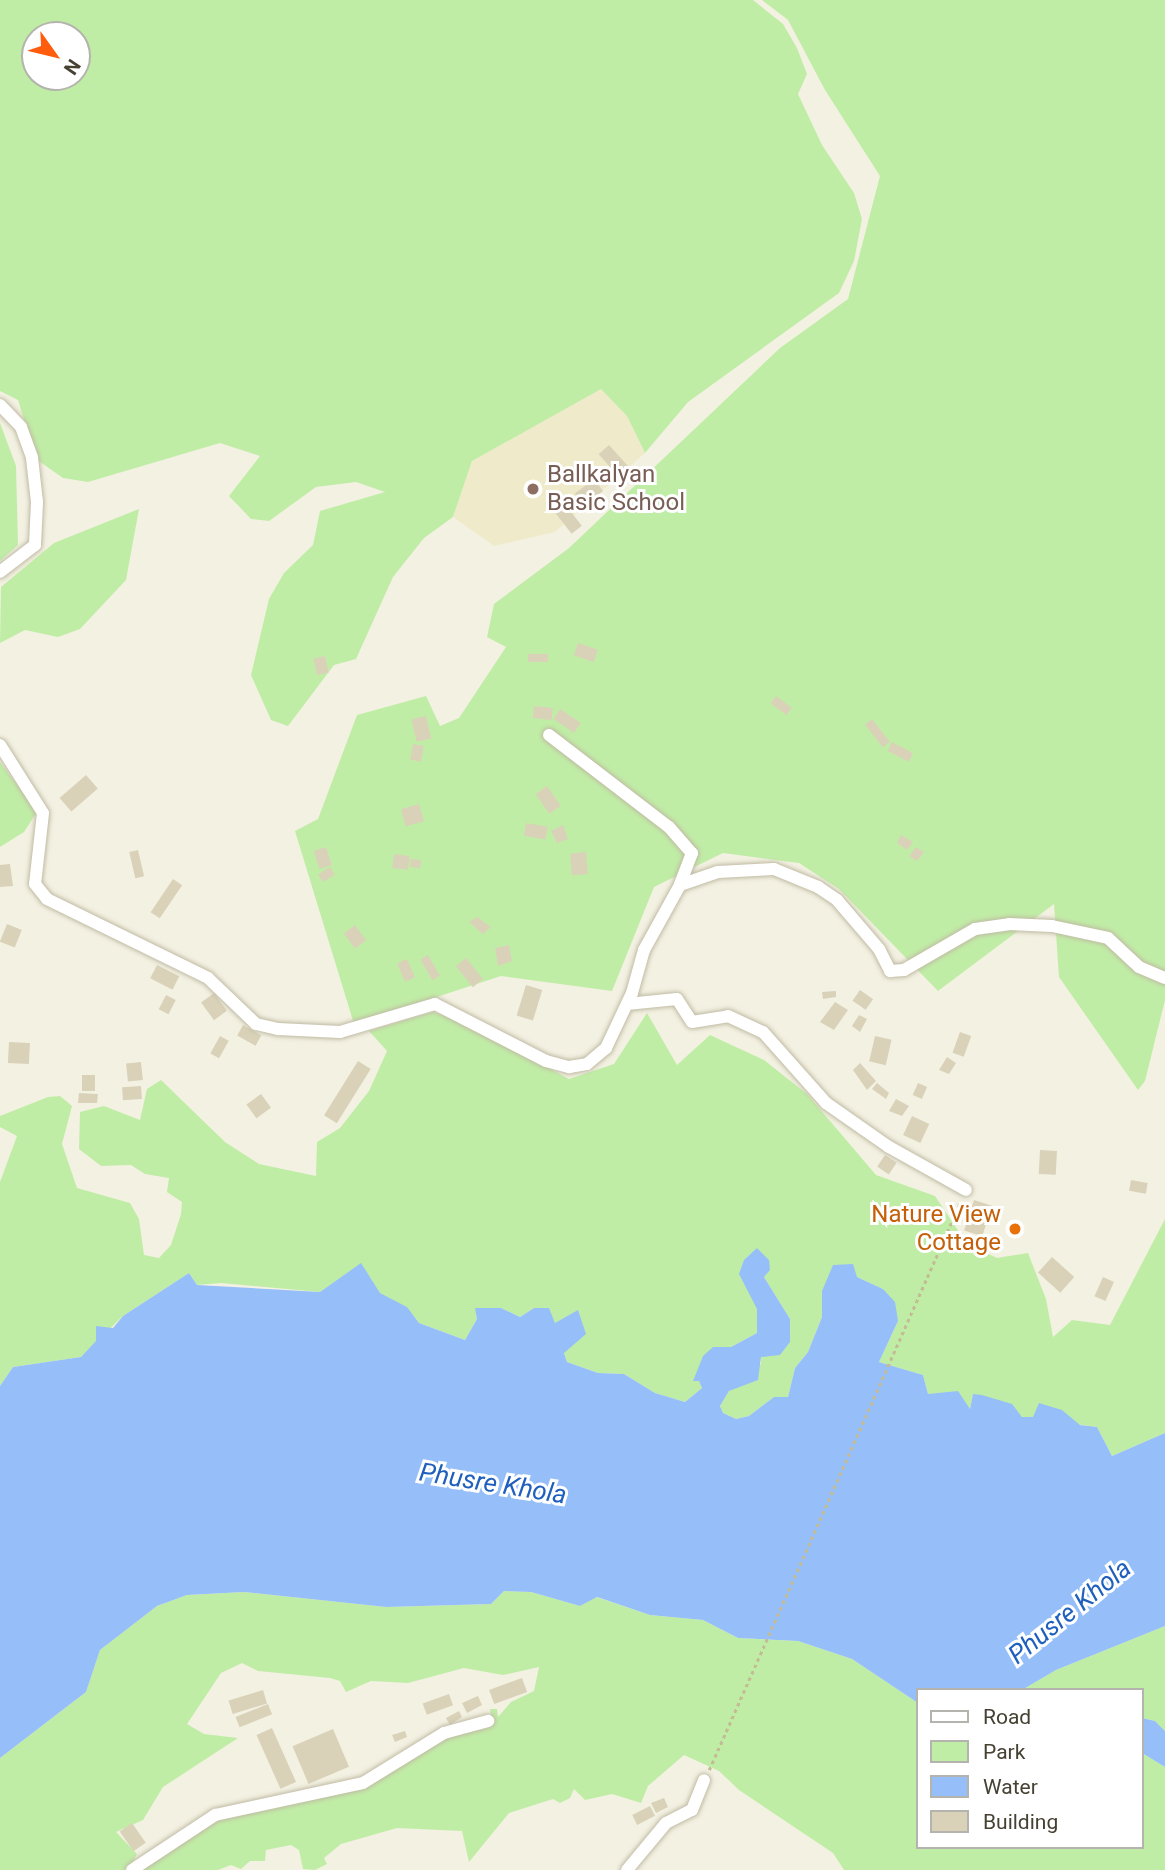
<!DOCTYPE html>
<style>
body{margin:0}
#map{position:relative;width:1165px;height:1870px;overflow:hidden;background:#f3f1e2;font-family:Roboto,sans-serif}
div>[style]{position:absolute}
.education>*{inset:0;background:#efebca}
.green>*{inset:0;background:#c0eda6}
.water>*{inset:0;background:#96bff9}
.building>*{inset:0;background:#d9d2b9;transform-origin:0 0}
.path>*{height:2.5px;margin-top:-1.25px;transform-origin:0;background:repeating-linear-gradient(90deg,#c3bb93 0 3.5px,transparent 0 7px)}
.roads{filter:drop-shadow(0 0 2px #c0bba4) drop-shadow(0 0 2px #c0bba4)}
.street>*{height:12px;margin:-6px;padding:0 6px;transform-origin:6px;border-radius:6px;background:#fff}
.dots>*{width:19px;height:19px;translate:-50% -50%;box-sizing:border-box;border:4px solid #fff;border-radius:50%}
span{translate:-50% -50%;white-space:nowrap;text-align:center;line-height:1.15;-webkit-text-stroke:6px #fff;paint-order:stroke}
.education-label{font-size:24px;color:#785e54}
.left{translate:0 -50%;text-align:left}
.food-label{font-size:24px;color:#c56008}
.right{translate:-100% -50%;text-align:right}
.water-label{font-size:26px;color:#1f5fbd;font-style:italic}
.legend{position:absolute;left:916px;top:1688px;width:228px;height:161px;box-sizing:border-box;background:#fff;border:2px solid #b5b3ad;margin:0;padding:9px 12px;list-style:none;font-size:21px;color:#464132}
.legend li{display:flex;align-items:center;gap:14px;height:35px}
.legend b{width:35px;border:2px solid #b5b3ad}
.north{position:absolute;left:21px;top:21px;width:70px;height:70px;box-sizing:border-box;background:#fff;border:2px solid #b5b3ad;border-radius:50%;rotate:124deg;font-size:19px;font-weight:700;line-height:28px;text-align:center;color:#464132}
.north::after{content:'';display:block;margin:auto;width:24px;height:32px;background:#ff5c0e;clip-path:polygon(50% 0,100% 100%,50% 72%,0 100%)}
</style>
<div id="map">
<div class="education">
<div style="clip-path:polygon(601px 388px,627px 416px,645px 453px,555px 532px,494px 546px,453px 517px,472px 461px)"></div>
</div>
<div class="green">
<div style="clip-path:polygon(evenodd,0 0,753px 0,783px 24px,797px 48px,807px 74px,798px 94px,822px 145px,854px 193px,862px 219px,854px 261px,839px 293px,688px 402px,645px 453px,627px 416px,601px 389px,472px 461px,453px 517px,424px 538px,393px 577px,356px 659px,334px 665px,288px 726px,271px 720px,251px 675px,269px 599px,284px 573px,313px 545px,320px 511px,385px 492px,356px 482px,316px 487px,269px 521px,251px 519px,229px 496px,260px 456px,220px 443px,88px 482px,63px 478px,36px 459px,18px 400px,0 391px,0 0,35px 35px,77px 35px,77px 77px,35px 77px,35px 35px)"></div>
<div style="clip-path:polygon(762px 0,1165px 0,1165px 1000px,1145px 1081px,1138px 1090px,1059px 977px,1054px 904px,938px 991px,839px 889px,799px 863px,723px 853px,654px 887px,612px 991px,501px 976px,354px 1024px,295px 831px,318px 819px,357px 715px,426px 696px,440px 726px,459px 718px,506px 647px,487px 637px,494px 604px,569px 548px,780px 348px,848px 299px,880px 176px,825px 90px,788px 20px)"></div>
<div style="clip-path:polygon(0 423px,16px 466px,18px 545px,0 561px)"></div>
<div style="clip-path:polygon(139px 509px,126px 580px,80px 629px,58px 637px,25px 630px,0 643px,1px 587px,54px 543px)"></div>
<div style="clip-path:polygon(0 762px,37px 812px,24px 832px,0 847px)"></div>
<div style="clip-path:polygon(433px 1012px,464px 1023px,569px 1079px,614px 1064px,647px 1013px,677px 1065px,710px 1035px,764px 1060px,807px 1094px,876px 1175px,935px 1196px,967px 1244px,997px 1258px,1028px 1253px,1046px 1299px,1053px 1337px,1072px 1320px,1110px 1325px,1165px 1219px,1165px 1433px,1112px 1456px,1097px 1427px,1022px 1417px,973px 1395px,970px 1409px,953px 1394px,928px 1394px,923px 1375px,879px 1362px,898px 1321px,883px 1289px,857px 1277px,822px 1291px,822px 1317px,808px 1352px,795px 1368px,788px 1397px,774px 1397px,749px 1416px,736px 1419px,723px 1413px,720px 1406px,729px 1391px,761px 1364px,760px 1356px,790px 1319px,764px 1277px,757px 1248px,757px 1333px,731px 1347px,723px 1347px,694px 1381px,699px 1380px,702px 1388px,685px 1402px,655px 1393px,624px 1374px,598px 1373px,567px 1362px,555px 1323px,534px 1308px,520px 1317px,501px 1308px,476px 1308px,477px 1319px,465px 1340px,419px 1323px,406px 1307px,380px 1294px,361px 1264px,320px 1292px,221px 1283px,197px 1285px,189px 1273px,123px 1316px,81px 1357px,13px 1367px,0 1386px,0 1182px,17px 1136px,0 1127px,0 1116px,48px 1097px,60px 1096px,72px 1106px,62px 1144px,77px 1188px,130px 1203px,139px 1219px,144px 1255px,159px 1258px,171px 1245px,181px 1214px,182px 1202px,167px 1192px,169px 1178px,145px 1174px,131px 1165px,101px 1166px,79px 1149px,80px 1112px,104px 1106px,140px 1120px,147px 1089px,161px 1080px,225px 1142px,259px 1164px,316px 1176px,317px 1142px,340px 1128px,369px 1091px,387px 1051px,369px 1031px)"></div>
<div style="clip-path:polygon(504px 1591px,531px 1592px,580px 1606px,596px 1597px,650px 1615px,703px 1620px,738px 1638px,798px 1641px,852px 1659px,918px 1703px,918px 1847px,1142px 1847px,1142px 1753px,1165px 1767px,1165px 1870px,844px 1870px,833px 1853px,739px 1790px,719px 1771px,684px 1755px,648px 1786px,641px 1803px,612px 1794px,585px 1800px,574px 1789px,570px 1798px,560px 1803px,553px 1799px,509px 1813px,469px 1862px,462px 1831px,397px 1828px,341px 1844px,324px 1858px,327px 1864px,315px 1870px,303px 1869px,299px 1850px,291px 1845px,266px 1850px,265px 1861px,250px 1861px,241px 1869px,231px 1865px,218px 1870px,142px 1870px,214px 1822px,362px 1788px,442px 1736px,480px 1730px,492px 1723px,490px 1709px,497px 1709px,498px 1717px,511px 1702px,534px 1691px,539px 1667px,503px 1675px,464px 1668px,408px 1683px,371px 1681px,346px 1692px,340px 1681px,330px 1678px,258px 1671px,242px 1663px,221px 1673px,187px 1724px,204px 1734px,238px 1738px,163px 1787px,143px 1820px,116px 1832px,137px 1854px,131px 1866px,126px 1870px,0 1870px,0 1758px,86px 1692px,100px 1650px,157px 1606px,187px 1595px,244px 1592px,386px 1607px,491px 1604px)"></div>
<div style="clip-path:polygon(1165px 1626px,1165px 1731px,1155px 1721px,1142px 1718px,1142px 1690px,1022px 1690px,1056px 1670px)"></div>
</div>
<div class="water">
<div style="clip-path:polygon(757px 1248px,769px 1260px,770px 1270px,764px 1277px,790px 1319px,790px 1342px,780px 1355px,761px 1357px,758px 1380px,729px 1391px,720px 1406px,723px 1413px,736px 1419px,749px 1416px,774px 1397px,788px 1397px,795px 1368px,808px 1352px,822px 1317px,822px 1291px,833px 1265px,853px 1264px,857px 1277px,883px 1289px,895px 1302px,898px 1321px,879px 1362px,923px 1375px,928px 1394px,958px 1391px,970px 1409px,973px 1394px,982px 1395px,1012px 1404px,1022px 1417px,1033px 1417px,1039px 1403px,1062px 1410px,1080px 1425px,1097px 1427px,1112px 1456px,1165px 1433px,1165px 1626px,1056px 1670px,1022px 1690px,918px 1690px,918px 1703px,852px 1659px,798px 1641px,738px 1638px,703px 1620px,650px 1615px,597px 1597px,580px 1606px,531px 1592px,504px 1591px,491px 1604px,386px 1607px,244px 1592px,187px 1595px,157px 1606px,100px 1650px,86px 1692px,0 1758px,0 1386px,13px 1367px,81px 1357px,96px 1341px,96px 1326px,113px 1328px,123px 1316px,189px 1273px,197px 1285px,320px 1292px,361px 1263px,380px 1293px,407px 1307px,419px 1323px,465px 1340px,477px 1319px,475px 1308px,501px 1308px,520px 1317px,534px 1308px,549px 1308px,555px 1323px,578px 1310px,586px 1334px,564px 1353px,567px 1362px,598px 1373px,624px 1374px,655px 1393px,685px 1402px,702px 1388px,699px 1381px,693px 1381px,703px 1356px,713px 1347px,731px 1347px,757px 1333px,757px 1309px,739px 1274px,744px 1260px)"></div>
<div style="clip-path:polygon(1142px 1718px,1155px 1721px,1165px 1731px,1165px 1767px,1142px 1753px)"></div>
</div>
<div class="building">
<div style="left:609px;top:445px;width:38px;height:14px;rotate:48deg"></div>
<div style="left:594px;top:479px;width:15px;height:24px;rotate:53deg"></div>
<div style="left:564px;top:503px;width:29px;height:13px;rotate:52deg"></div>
<div style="left:578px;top:643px;width:21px;height:13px;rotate:19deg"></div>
<div style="left:548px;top:654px;width:8px;height:20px;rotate:90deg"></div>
<div style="left:325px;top:656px;width:17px;height:12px;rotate:77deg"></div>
<div style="left:776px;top:696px;width:20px;height:9px;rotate:37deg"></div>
<div style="left:534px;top:706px;width:19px;height:12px;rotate:6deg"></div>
<div style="left:560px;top:709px;width:25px;height:12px;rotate:34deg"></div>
<div style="left:426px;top:716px;width:23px;height:15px;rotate:77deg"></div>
<div style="left:872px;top:719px;width:29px;height:9px;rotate:52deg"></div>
<div style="left:892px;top:742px;width:24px;height:10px;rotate:28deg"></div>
<div style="left:413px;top:744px;width:11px;height:16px;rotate:10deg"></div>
<div style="left:86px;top:775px;width:18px;height:35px;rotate:49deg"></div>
<div style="left:547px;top:786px;width:24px;height:14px;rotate:55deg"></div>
<div style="left:419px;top:804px;width:18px;height:19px;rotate:74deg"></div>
<div style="left:526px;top:823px;width:22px;height:13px;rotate:10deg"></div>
<div style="clip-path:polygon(563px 825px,568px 839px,557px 843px,551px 831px)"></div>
<div style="clip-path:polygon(901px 835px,913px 842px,907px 850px,897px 843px)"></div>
<div style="left:326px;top:847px;width:19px;height:13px;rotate:72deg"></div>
<div style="clip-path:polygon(916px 847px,924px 852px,917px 861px,909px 856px)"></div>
<div style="left:138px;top:850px;width:27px;height:9px;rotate:77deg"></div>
<div style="left:586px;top:852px;width:22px;height:16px;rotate:85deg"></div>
<div style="left:394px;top:854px;width:16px;height:14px;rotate:7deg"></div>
<div style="left:411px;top:859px;width:10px;height:8px;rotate:6deg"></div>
<div style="clip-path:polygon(10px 864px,13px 886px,0 887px,0 865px)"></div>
<div style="left:330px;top:867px;width:9px;height:14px;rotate:58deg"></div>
<div style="left:173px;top:879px;width:11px;height:40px;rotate:34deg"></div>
<div style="clip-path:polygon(477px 917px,491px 927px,483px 934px,469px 922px)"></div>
<div style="left:7px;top:924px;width:16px;height:19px;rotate:22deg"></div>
<div style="left:355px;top:925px;width:19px;height:14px;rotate:54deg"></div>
<div style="clip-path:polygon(509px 945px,512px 961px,498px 966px,495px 948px)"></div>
<div style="left:428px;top:955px;width:24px;height:9px;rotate:60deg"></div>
<div style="left:466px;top:958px;width:27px;height:13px;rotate:51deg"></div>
<div style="left:407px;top:959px;width:20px;height:11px;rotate:66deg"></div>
<div style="left:157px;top:965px;width:25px;height:15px;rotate:27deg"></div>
<div style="left:526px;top:985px;width:17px;height:32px;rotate:17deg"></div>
<div style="left:860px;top:990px;width:16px;height:13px;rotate:35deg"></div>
<div style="clip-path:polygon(836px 991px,836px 997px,823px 999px,822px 992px)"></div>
<div style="left:214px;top:993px;width:22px;height:16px;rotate:54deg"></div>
<div style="left:166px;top:995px;width:11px;height:16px;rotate:27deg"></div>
<div style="clip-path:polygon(835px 1002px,848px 1010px,834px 1030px,820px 1022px)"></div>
<div style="clip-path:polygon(859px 1015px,867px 1019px,860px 1032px,852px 1026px)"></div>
<div style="left:243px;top:1025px;width:21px;height:12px;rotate:29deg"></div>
<div style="left:960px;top:1032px;width:12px;height:22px;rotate:20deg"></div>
<div style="left:220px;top:1036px;width:10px;height:20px;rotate:29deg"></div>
<div style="left:875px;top:1036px;width:17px;height:26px;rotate:13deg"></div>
<div style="left:9px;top:1042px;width:21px;height:21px;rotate:3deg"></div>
<div style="clip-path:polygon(947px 1057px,956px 1063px,949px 1074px,939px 1070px)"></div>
<div style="left:358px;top:1061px;width:15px;height:64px;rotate:32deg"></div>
<div style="left:141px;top:1062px;width:18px;height:15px;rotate:84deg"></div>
<div style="clip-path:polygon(860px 1063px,876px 1081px,867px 1090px,853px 1070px)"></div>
<div style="left:82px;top:1075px;width:13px;height:16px"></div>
<div style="clip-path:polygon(877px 1083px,889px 1093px,886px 1099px,872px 1089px)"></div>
<div style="left:918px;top:1083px;width:10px;height:13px;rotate:24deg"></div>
<div style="left:141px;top:1086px;width:13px;height:19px;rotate:86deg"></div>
<div style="clip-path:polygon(79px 1093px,98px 1094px,97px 1103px,78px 1103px)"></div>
<div style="left:261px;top:1094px;width:17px;height:18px;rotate:54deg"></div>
<div style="clip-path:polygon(896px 1099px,909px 1106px,902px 1116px,889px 1111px)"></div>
<div style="left:912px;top:1116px;width:19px;height:21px;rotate:25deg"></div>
<div style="left:1040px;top:1150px;width:17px;height:24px;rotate:3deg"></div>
<div style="left:885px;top:1155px;width:14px;height:14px;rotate:34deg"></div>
<div style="left:1131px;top:1180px;width:17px;height:11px;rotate:10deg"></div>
<div style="left:974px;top:1200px;width:19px;height:32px;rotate:18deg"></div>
<div style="left:1052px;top:1257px;width:30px;height:21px;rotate:42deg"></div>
<div style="left:1103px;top:1277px;width:12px;height:21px;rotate:24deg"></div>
<div style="left:522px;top:1678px;width:15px;height:35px;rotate:70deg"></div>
<div style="left:263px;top:1690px;width:14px;height:36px;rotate:73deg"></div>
<div style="left:449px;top:1694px;width:12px;height:28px;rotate:70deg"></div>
<div style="clip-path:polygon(478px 1696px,482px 1705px,467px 1713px,462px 1703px)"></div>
<div style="left:268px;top:1704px;width:11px;height:35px;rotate:68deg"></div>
<div style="clip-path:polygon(459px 1711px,462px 1717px,450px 1725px,446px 1718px)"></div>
<div style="left:272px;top:1728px;width:59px;height:17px;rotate:66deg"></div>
<div style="left:333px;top:1729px;width:41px;height:44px;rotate:67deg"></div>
<div style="clip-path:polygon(405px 1731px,407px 1737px,395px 1742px,392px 1735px)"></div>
<div style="clip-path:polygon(664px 1798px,668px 1807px,656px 1813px,651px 1803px)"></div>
<div style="left:650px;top:1806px;width:11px;height:20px;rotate:63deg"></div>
<div style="left:132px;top:1823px;width:24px;height:15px;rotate:55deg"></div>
</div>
<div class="path">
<div style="left:709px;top:1770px;width:620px;rotate:-66.12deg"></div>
</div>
<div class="roads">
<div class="street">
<div style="left:0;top:405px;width:30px;rotate:46deg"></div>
<div style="left:21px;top:427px;width:33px;rotate:70deg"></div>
<div style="left:32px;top:458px;width:44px;rotate:83.5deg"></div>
<div style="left:37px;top:502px;width:43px;rotate:92.7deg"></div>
<div style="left:35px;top:545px;width:44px;rotate:142.4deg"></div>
<div style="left:549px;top:735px;width:151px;rotate:37.5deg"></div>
<div style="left:669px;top:827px;width:35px;rotate:49deg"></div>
<div style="left:692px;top:853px;width:34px;rotate:111deg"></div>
<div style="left:0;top:745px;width:80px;rotate:57.7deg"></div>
<div style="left:43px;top:813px;width:71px;rotate:96.4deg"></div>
<div style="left:35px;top:884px;width:19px;rotate:51deg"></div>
<div style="left:47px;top:899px;width:179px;rotate:26.1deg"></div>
<div style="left:208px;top:978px;width:66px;rotate:43.8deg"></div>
<div style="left:256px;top:1024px;width:23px;rotate:13deg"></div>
<div style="left:278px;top:1029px;width:62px;rotate:2.8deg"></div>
<div style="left:340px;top:1032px;width:99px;rotate:-16.4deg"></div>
<div style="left:435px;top:1004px;width:125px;rotate:27.2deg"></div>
<div style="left:546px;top:1061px;width:24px;rotate:15deg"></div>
<div style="left:569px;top:1067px;width:18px;rotate:-9deg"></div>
<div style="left:587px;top:1064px;width:25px;rotate:-40deg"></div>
<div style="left:606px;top:1048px;width:61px;rotate:-64.7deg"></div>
<div style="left:632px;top:993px;width:45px;rotate:-74.4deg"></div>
<div style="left:644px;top:950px;width:74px;rotate:-61deg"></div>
<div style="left:680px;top:885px;width:40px;rotate:-18.9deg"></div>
<div style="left:718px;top:872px;width:56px;rotate:-3.1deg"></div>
<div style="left:774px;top:869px;width:48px;rotate:22.2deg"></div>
<div style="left:818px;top:887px;width:23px;rotate:34deg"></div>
<div style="left:837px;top:900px;width:65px;rotate:49.4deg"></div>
<div style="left:879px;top:949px;width:25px;rotate:63deg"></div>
<div style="left:890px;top:971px;width:14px;rotate:-4deg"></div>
<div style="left:904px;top:970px;width:82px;rotate:-30deg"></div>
<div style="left:975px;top:929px;width:34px;rotate:-8deg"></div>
<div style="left:1009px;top:924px;width:43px;rotate:2.7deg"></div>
<div style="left:1052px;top:926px;width:57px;rotate:12.1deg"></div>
<div style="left:1108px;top:938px;width:42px;rotate:43.1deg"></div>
<div style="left:1139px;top:967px;width:28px;rotate:23deg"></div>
<div style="left:627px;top:1004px;width:50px;rotate:-5.7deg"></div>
<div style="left:677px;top:999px;width:27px;rotate:57deg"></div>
<div style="left:692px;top:1022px;width:36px;rotate:-9deg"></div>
<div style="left:728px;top:1016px;width:38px;rotate:25deg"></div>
<div style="left:763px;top:1032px;width:95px;rotate:48.4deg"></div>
<div style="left:826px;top:1103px;width:77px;rotate:34.9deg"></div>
<div style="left:889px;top:1147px;width:88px;rotate:29.2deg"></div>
<div style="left:132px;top:1870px;width:100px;rotate:-33.5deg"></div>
<div style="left:215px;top:1815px;width:151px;rotate:-12.2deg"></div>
<div style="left:363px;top:1783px;width:95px;rotate:-31.7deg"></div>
<div style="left:444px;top:1733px;width:46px;rotate:-15.3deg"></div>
<div style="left:627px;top:1870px;width:61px;rotate:-50.3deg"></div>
<div style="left:666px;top:1823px;width:29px;rotate:-27deg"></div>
<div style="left:692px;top:1810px;width:32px;rotate:-68deg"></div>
</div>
</div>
<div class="dots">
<div style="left:533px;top:489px;background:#8d6e63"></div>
<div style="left:1015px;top:1229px;background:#e8710a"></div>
</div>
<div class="education-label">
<span class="left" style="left:547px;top:489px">Ballkalyan<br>Basic School</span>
</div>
<div class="food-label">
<span class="right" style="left:1001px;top:1229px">Nature View<br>Cottage</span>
</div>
<div class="water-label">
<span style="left:493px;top:1484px;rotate:9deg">Phusre Khola</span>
<span style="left:1070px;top:1612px;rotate:-39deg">Phusre Khola</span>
</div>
<ul class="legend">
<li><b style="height:9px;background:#fff"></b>Road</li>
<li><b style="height:19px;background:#c0eda6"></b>Park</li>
<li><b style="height:19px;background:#96bff9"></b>Water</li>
<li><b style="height:19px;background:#d9d2b9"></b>Building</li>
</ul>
<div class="north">N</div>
</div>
